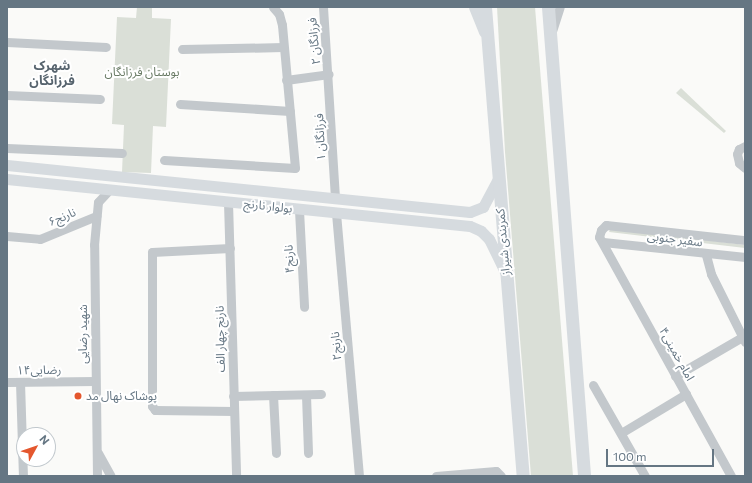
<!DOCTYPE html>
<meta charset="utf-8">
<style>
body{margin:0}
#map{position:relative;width:752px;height:483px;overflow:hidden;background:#fafaf8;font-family:Commissioner,"Noto Sans Arabic",sans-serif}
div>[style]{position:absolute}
.green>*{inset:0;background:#dadfd7}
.minor>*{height:9px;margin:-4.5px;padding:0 4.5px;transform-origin:4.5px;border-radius:4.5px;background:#c3c8cc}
.major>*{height:11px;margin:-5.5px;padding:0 5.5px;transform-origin:5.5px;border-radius:5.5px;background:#d6dbdf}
.highway>*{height:13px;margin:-6.5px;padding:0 6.5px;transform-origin:6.5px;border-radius:6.5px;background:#d6dbdf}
.dots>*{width:11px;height:11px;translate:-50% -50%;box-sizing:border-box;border:2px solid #fff;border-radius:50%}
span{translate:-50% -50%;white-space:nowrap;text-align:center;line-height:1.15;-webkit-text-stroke:4px #fff;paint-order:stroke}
.street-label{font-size:12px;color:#657683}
.park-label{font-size:12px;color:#687a64}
.poi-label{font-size:12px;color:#657683}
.left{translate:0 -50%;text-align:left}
.neighbourhood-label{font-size:13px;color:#57646e;font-weight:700}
.frame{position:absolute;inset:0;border:8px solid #657683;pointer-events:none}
.north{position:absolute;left:16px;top:427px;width:40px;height:40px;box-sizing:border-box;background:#fff;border:1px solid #c1c8cd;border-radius:50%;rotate:50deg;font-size:11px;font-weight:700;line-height:16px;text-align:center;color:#657683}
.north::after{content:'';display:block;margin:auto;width:14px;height:18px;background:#e4572e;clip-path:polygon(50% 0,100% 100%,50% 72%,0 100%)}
.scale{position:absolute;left:606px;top:449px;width:108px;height:18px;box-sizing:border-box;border:2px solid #657683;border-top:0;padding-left:5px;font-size:12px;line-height:14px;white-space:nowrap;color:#657683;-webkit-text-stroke:3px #fff;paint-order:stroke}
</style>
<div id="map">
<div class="green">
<div style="clip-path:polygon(137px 7px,152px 7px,152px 18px,171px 19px,166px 127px,153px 126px,151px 173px,122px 172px,124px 125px,112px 124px,117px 17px,136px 18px)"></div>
<div style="clip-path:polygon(497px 7px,535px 7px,573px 476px,531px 476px,505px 152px)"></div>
<div style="clip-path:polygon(681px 88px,726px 131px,724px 133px,676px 93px)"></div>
<div style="clip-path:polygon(611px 228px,745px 245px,745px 248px,609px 232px)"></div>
</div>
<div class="minor">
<div style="left:323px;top:7px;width:192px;rotate:86.4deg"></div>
<div style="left:552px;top:31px;width:25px;rotate:-72deg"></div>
<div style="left:7px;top:42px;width:99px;rotate:2.9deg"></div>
<div style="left:182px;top:49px;width:101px;rotate:-1.1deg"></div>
<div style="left:286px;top:80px;width:43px;rotate:-7.9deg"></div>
<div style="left:7px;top:95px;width:93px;rotate:2.5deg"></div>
<div style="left:180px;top:104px;width:110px;rotate:3.6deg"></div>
<div style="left:745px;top:146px;width:7px;rotate:153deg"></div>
<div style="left:739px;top:149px;width:5px;rotate:112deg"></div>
<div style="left:737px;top:154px;width:9px;rotate:77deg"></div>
<div style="left:739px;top:163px;width:8px;rotate:40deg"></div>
<div style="left:7px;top:148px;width:115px;rotate:2.5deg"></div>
<div style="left:164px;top:160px;width:131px;rotate:3.5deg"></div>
<div style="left:295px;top:168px;width:144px;rotate:-95.2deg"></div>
<div style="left:282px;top:25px;width:11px;rotate:-105deg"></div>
<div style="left:279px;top:14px;width:9px;rotate:-131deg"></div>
<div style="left:228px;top:202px;width:274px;rotate:88.3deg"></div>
<div style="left:299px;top:210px;width:97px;rotate:87deg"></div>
<div style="left:336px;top:213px;width:264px;rotate:85deg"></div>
<div style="left:7px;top:236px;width:33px;rotate:5deg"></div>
<div style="left:40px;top:239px;width:61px;rotate:-22.3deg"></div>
<div style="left:603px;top:242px;width:143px;rotate:6deg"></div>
<div style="left:230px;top:248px;width:78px;rotate:177.1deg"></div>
<div style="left:152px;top:252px;width:154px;rotate:90deg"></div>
<div style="left:152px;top:406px;width:5px;rotate:53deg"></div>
<div style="left:155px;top:410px;width:79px;rotate:0.7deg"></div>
<div style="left:706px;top:255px;width:20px;rotate:75deg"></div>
<div style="left:711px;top:274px;width:76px;rotate:63.4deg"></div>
<div style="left:675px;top:376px;width:78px;rotate:-30.2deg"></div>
<div style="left:7px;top:382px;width:88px;rotate:-0.7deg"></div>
<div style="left:20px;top:382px;width:94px;rotate:88.2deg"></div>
<div style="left:593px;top:385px;width:105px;rotate:60.3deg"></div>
<div style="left:273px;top:395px;width:58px;rotate:87deg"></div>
<div style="left:306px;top:395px;width:58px;rotate:88deg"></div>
<div style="left:233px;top:396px;width:88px;rotate:-1.3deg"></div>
<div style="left:621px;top:433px;width:76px;rotate:-31deg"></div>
<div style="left:98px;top:453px;width:26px;rotate:61deg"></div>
<div style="left:97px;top:476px;width:231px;rotate:-90.7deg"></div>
<div style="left:94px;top:245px;width:43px;rotate:-84.7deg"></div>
<div style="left:98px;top:202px;width:16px;rotate:-47deg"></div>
<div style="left:436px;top:476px;width:60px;rotate:-4.8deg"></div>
<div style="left:496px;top:471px;width:7px;rotate:45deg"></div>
<div style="left:731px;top:476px;width:273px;rotate:-118.9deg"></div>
<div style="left:599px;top:237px;width:7px;rotate:-74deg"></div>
<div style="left:601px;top:230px;width:7px;rotate:-45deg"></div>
<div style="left:606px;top:225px;width:140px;rotate:6.2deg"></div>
</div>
<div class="major">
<div style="left:474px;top:7px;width:27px;rotate:68deg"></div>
<div style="left:7px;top:165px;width:465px;rotate:5.8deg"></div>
<div style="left:470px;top:212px;width:14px;rotate:-21deg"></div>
<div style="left:483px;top:207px;width:32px;rotate:-62deg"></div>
<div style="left:7px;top:179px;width:465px;rotate:5.8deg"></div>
<div style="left:470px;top:226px;width:12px;rotate:24deg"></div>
<div style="left:481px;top:231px;width:11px;rotate:45deg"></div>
<div style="left:489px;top:239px;width:37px;rotate:64deg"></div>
</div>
<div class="highway">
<div style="left:485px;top:7px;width:471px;rotate:85.4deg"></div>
<div style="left:548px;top:7px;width:470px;rotate:85.6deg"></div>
</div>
<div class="dots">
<div style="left:78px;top:396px;background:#e4572e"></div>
</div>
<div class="street-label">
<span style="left:314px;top:41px;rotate:-95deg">فرزانگان ۲</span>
<span style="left:320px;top:137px;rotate:-93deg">فرزانگان ۱</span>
<span style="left:268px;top:206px;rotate:6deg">بولوار نارنج</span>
<span style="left:62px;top:217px;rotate:-23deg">نارنج۶</span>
<span style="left:675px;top:239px;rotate:7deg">سفیر جنوبی</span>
<span style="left:503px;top:242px;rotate:-95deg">کمربندی شیراز</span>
<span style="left:289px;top:259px;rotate:-93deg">نارنج۴</span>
<span style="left:83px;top:334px;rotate:-90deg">شهید رضایی</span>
<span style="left:220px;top:339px;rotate:-91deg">نارنج چهار الف</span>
<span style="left:336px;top:346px;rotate:-95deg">نارنج۲</span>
<span style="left:677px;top:354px;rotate:61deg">امام خمینی۴</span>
<span style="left:39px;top:370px;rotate:-1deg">رضایی۱۴</span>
</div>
<div class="park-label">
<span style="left:142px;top:72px">بوستان فرزانگان</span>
</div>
<div class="poi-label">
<span class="left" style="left:86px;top:396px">پوشاک نهال مد</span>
</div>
<div class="neighbourhood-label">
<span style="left:52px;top:73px">شهرک<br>فرزانگان</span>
</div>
<div class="frame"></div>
<div class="north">N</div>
<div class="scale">100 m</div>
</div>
